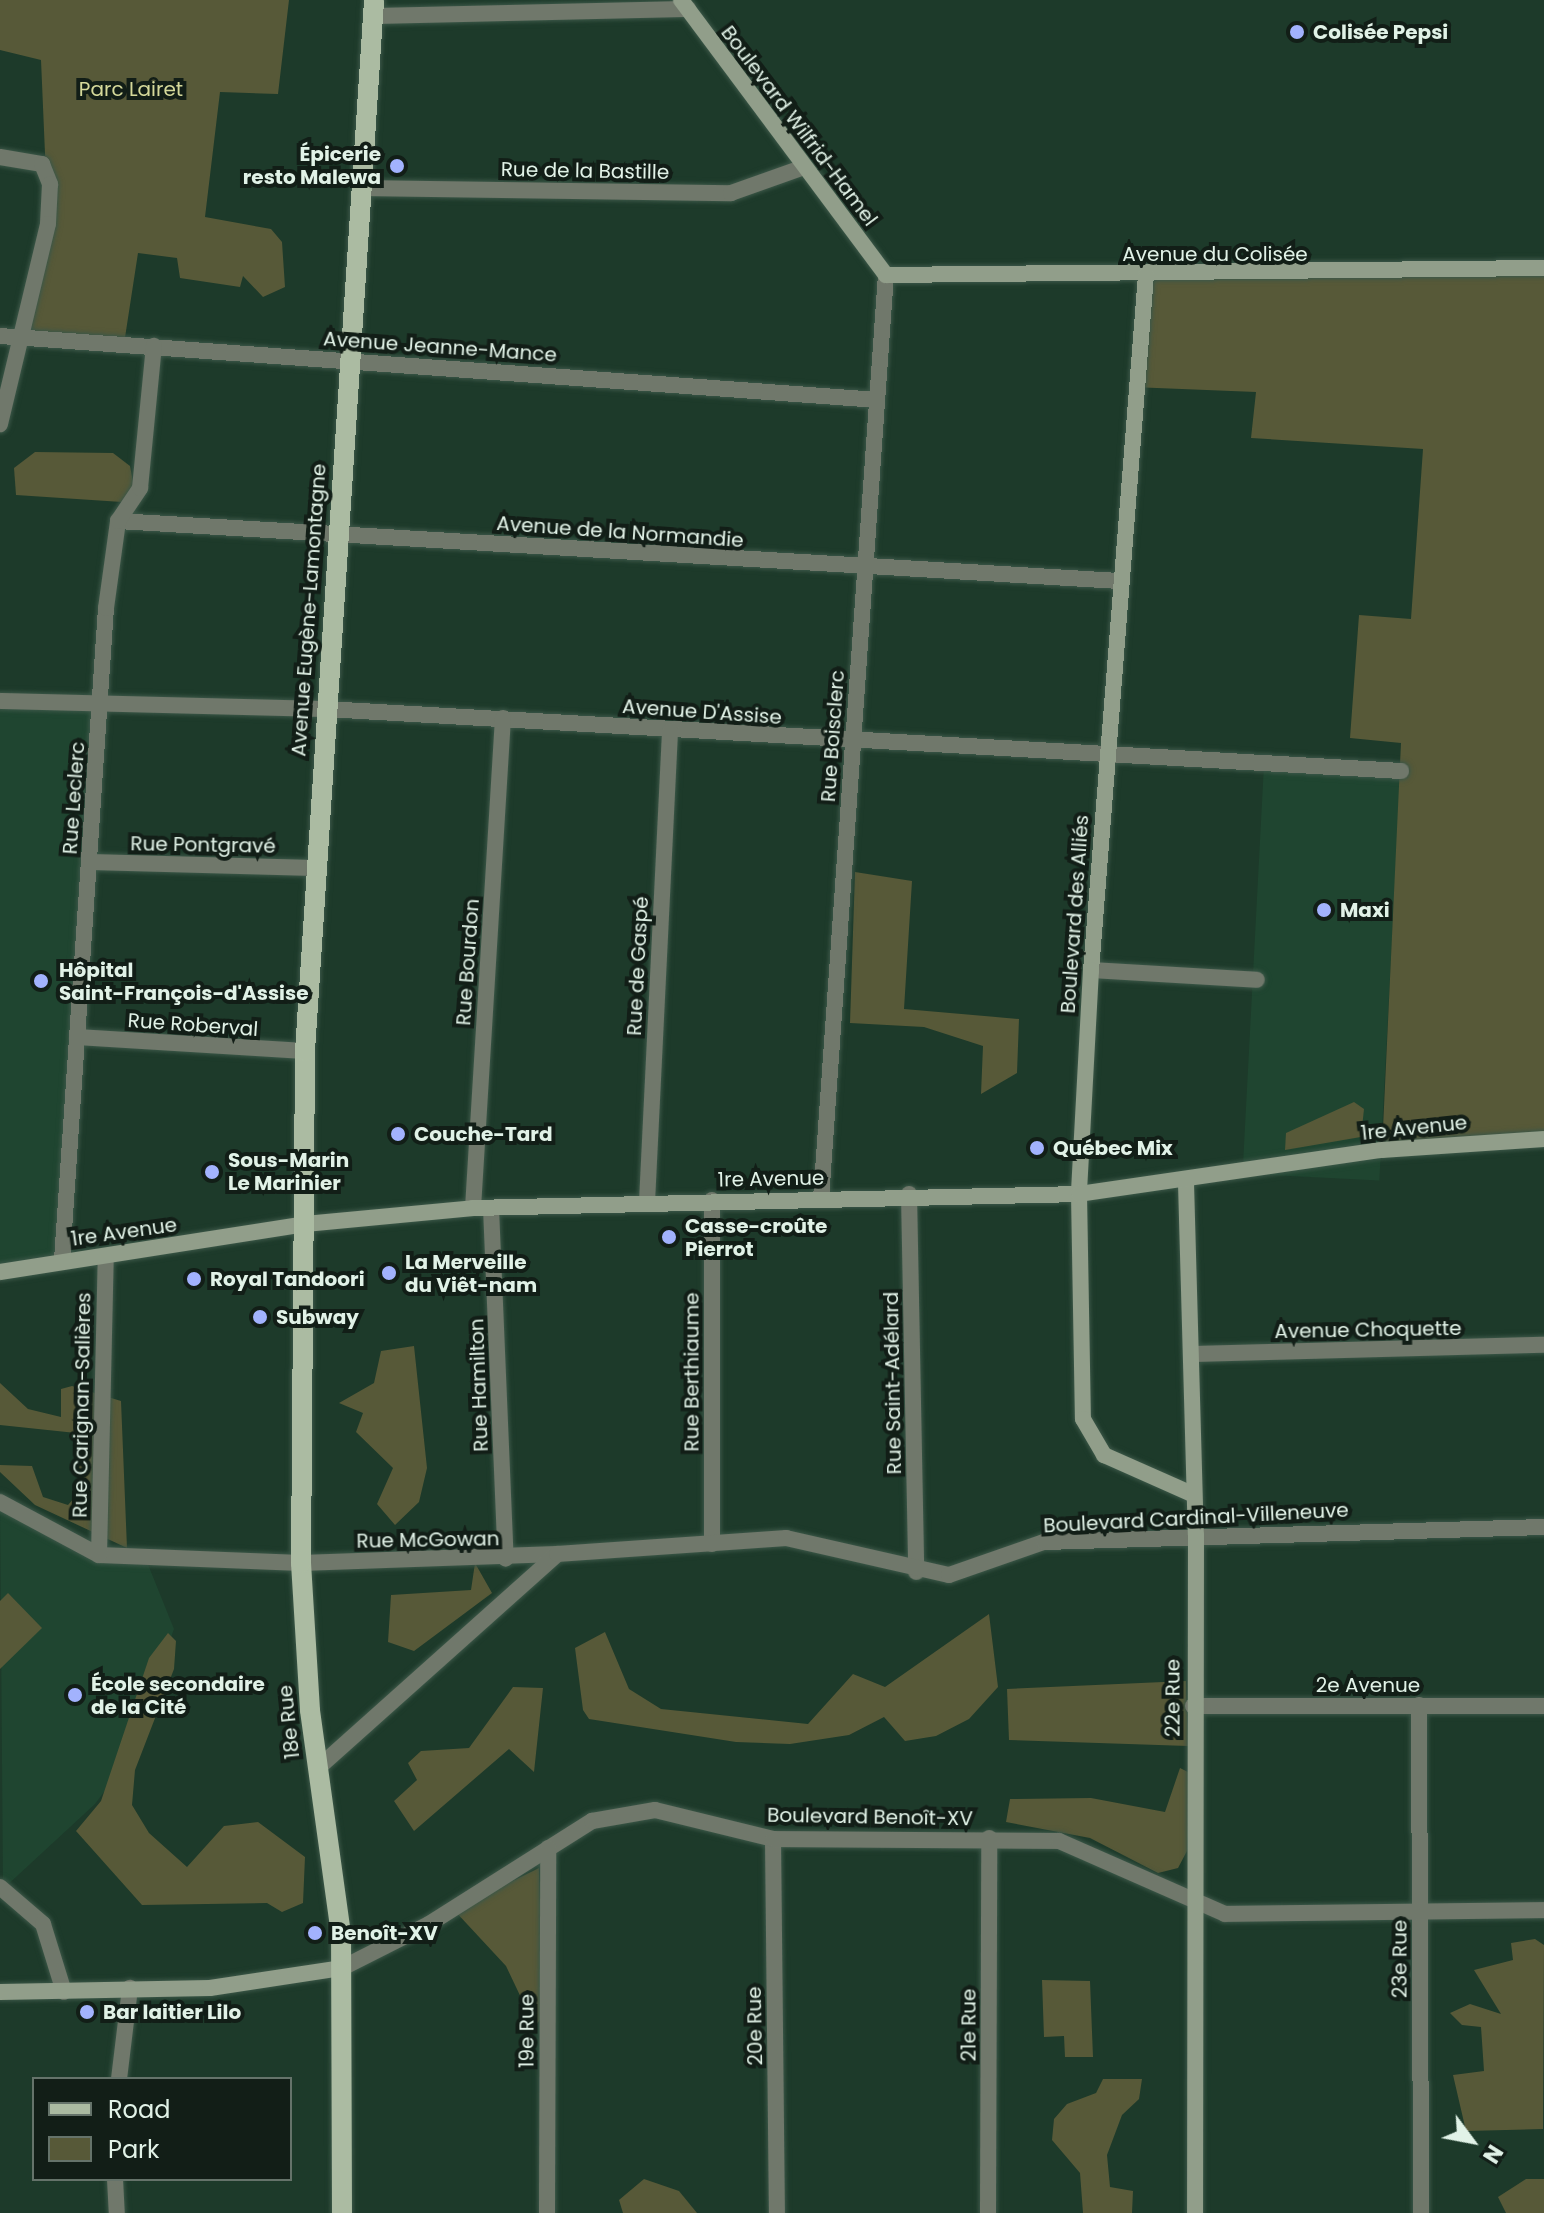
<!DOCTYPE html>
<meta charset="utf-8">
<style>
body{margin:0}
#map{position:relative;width:1544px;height:2213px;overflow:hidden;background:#1d3a2a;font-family:Poppins,sans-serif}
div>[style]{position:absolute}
.built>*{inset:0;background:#1f4530;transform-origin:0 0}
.green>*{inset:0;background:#575938}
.roads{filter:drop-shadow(0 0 2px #3c5748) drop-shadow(0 0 2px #3c5748)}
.street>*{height:16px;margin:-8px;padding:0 8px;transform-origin:8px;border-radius:8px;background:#70786b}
.secondary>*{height:16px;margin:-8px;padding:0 8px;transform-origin:8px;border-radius:8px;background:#919e8a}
.primary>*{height:20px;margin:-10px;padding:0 10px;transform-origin:10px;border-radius:10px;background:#abbba2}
.dots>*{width:22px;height:22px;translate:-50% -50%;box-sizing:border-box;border:4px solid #121e17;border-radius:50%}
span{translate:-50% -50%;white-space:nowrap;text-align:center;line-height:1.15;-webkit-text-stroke:8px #121e17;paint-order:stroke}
.poi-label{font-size:20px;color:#e1f2e7;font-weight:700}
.left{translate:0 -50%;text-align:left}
.right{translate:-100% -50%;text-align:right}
.park-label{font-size:20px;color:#d5d99a}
.street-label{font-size:20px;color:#e1f2e7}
.legend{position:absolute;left:32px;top:2077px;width:260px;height:104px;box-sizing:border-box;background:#121e17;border:2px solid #65736a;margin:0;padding:10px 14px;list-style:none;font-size:24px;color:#e1f2e7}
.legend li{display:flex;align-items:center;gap:16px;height:40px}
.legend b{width:40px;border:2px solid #65736a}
.north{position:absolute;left:1432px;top:2101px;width:80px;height:80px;-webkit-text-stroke:6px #121e17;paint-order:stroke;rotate:122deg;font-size:22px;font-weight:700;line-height:32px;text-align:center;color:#e1f2e7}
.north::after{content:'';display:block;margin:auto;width:28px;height:36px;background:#e1f2e7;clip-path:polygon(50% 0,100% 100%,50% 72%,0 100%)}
</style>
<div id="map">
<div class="built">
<div style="clip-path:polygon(101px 700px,62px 1260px,0 1272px,0 701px)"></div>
<div style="left:1264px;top:764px;width:137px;height:410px;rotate:3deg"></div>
<div style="clip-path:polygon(0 1502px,99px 1555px,145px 1557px,174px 1629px,128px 1760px,95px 1804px,3px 1889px)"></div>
</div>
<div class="green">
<div style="clip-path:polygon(0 0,289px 0,278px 94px,220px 92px,205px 217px,271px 229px,282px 242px,285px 287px,263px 297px,243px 276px,240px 287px,180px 278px,177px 258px,138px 253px,124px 344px,18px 336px,48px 224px,41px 60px,0 50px)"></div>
<div style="clip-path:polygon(1544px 266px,1544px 1139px,1382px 1150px,1401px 743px,1350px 738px,1359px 615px,1411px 619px,1423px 449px,1251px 438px,1256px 392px,1132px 387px,1146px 275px)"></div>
<div style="clip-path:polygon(35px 452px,113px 453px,130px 466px,137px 503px,16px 495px,14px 468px)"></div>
<div style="clip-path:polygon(855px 872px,912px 881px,904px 1009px,1019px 1019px,1017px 1073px,981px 1094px,983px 1046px,924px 1027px,850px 1023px)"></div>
<div style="clip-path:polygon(1354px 1102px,1364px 1109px,1361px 1137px,1285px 1150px,1286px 1133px)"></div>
<div style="clip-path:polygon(414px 1346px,427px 1468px,419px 1502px,395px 1525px,377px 1504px,393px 1468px,356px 1432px,363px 1413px,339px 1403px,374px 1383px,381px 1351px)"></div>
<div style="clip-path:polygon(0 1383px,28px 1409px,61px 1417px,61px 1389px,72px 1386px,121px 1401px,127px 1548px,35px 1505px,0 1472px,0 1465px,32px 1466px,43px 1497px,68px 1505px,81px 1490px,76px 1433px,0 1425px)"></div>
<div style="clip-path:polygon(475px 1563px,492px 1593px,414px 1651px,388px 1642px,391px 1595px,471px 1590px)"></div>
<div style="clip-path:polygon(8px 1593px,42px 1628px,0 1669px,0 1601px)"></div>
<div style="clip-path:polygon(989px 1614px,998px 1687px,969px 1719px,936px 1736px,905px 1741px,884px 1717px,849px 1735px,790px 1744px,736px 1742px,589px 1719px,583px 1710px,575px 1648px,605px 1632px,629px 1689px,661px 1709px,808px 1724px,853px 1674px,885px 1687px)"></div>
<div style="clip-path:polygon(168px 1633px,176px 1641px,174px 1669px,135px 1770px,132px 1805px,149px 1833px,187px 1867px,224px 1826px,258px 1822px,305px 1857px,303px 1903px,282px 1912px,267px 1903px,142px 1905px,76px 1831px,101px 1801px,149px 1658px)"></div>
<div style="clip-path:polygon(1186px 1681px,1188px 1746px,1009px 1740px,1007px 1689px)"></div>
<div style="clip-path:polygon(513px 1687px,543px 1688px,534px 1772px,509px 1749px,414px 1831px,394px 1801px,417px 1780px,408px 1763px,421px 1751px,469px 1748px)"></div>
<div style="clip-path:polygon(1180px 1768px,1192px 1774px,1187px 1851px,1178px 1868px,1158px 1873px,1090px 1838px,1006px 1822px,1010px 1799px,1091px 1798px,1165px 1812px)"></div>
<div style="clip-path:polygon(539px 1868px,543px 2015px,535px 2027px,506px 1966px,454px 1910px)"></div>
<div style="clip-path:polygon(1535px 1939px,1544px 1945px,1543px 2129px,1466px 2131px,1453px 2075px,1484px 2071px,1481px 2027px,1462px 2025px,1450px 2013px,1470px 2004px,1501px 2014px,1474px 1970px,1513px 1960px,1511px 1943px)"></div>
<div style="clip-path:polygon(1042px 1980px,1090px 1981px,1093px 2057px,1065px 2057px,1064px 2036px,1044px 2037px)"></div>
<div style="clip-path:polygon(1103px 2079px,1142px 2079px,1139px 2099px,1122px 2115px,1107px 2155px,1110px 2187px,1133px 2191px,1132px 2213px,1083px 2213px,1080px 2173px,1052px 2140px,1054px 2119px,1067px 2104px,1096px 2093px)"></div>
<div style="clip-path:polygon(644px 2179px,679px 2191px,697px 2213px,623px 2213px,619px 2200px)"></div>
<div style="clip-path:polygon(1526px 2179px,1544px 2179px,1544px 2213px,1506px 2213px,1498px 2197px)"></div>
</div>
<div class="roads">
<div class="street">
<div style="left:372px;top:16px;width:316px;rotate:-1.3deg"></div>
<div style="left:0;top:157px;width:43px;rotate:9.5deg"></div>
<div style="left:42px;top:164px;width:22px;rotate:68deg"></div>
<div style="left:50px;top:184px;width:40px;rotate:92.9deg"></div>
<div style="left:48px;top:224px;width:206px;rotate:103.5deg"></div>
<div style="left:360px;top:188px;width:371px;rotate:0.8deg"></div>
<div style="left:731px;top:193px;width:77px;rotate:-19.6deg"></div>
<div style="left:0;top:336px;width:879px;rotate:4.17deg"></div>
<div style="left:118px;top:521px;width:1003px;rotate:3.43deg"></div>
<div style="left:0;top:701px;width:326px;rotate:1.4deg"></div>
<div style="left:326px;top:709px;width:1077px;rotate:3.3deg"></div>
<div style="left:89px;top:862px;width:227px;rotate:1.5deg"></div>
<div style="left:1091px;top:970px;width:166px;rotate:3.4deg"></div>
<div style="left:77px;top:1037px;width:228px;rotate:3.5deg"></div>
<div style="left:909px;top:1194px;width:378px;rotate:88.9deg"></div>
<div style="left:821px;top:1199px;width:926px;rotate:-85.98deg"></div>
<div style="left:647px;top:1202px;width:471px;rotate:-87.2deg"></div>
<div style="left:473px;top:1208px;width:491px;rotate:-86.5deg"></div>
<div style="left:491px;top:1208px;width:351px;rotate:87.6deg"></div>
<div style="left:62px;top:1260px;width:653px;rotate:-86.14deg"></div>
<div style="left:106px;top:608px;width:88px;rotate:-82.1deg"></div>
<div style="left:118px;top:521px;width:40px;rotate:-56deg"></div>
<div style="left:140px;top:488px;width:143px;rotate:-84.4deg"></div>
<div style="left:1192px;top:1354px;width:352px;rotate:-1.5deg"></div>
<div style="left:0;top:1502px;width:112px;rotate:28.2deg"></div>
<div style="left:99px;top:1555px;width:202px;rotate:2.3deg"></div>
<div style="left:301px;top:1563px;width:256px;rotate:-2deg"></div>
<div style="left:712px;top:1544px;width:344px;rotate:-90deg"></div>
<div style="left:99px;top:1555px;width:299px;rotate:-88.7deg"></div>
<div style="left:1419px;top:1705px;width:508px;rotate:89.77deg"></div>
<div style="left:1193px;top:1706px;width:351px"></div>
<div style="left:318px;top:1768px;width:321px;rotate:-41.8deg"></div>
<div style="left:557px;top:1554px;width:230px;rotate:-4deg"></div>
<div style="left:786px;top:1538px;width:167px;rotate:12.8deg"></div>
<div style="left:949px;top:1575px;width:101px;rotate:-19.2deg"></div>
<div style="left:1044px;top:1542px;width:500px;rotate:-1.72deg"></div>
<div style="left:773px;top:1839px;width:374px;rotate:89.4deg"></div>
<div style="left:0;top:1887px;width:57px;rotate:40.7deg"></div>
<div style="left:43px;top:1924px;width:71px;rotate:72.8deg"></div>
<div style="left:342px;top:1968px;width:97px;rotate:-26.8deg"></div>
<div style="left:429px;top:1924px;width:193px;rotate:-32.3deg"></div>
<div style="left:592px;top:1821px;width:64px;rotate:-9.9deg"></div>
<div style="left:655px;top:1810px;width:122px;rotate:13.8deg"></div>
<div style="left:773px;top:1839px;width:286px;rotate:0.4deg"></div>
<div style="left:1059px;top:1841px;width:181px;rotate:23.7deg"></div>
<div style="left:1225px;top:1914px;width:319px;rotate:-0.7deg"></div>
<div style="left:119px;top:2079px;width:92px;rotate:-83.1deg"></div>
<div style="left:115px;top:2179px;width:34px;rotate:87deg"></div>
<div style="left:547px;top:2213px;width:365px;rotate:-89.8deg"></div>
<div style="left:988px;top:2213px;width:375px;rotate:-89.8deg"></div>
</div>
<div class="secondary">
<div style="left:681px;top:0;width:343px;rotate:53.3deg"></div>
<div style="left:886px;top:275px;width:658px;rotate:-0.61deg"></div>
<div style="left:1146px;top:275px;width:697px;rotate:94.52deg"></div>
<div style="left:1091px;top:970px;width:224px;rotate:93.1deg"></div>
<div style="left:1079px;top:1194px;width:225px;rotate:89deg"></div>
<div style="left:1083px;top:1419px;width:42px;rotate:59.7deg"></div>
<div style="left:1104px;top:1455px;width:96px;rotate:23.9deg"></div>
<div style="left:1186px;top:1183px;width:352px;rotate:88.4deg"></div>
<div style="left:1196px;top:1535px;width:678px;rotate:90.08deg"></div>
<div style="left:0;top:1272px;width:309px;rotate:-8.9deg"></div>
<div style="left:305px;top:1224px;width:169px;rotate:-5.4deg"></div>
<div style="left:473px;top:1208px;width:606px;rotate:-1.32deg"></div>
<div style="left:1079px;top:1194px;width:306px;rotate:-8.3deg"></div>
<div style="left:1382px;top:1150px;width:162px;rotate:-3.9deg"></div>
<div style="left:0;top:1992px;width:210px;rotate:-1.1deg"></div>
<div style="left:210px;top:1988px;width:134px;rotate:-8.6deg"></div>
</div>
<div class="primary">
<div style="left:342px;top:2213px;width:279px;rotate:-90.2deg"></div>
<div style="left:341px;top:1934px;width:226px;rotate:-97.9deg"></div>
<div style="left:310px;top:1710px;width:147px;rotate:-93.5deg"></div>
<div style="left:301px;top:1563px;width:512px;rotate:-89.55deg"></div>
<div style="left:305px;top:1051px;width:1053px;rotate:-86.24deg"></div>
</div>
</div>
<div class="dots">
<div style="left:1297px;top:32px;background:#a2b2fd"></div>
<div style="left:397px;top:166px;background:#a2b2fd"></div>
<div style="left:1324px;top:910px;background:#a2b2fd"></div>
<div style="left:41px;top:981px;background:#a2b2fd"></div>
<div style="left:398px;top:1134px;background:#a2b2fd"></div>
<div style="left:1037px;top:1148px;background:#a2b2fd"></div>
<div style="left:212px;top:1172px;background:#a2b2fd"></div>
<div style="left:669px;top:1237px;background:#a2b2fd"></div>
<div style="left:389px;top:1273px;background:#a2b2fd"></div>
<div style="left:194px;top:1279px;background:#a2b2fd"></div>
<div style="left:260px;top:1317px;background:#a2b2fd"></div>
<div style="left:75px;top:1695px;background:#a2b2fd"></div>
<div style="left:315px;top:1933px;background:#a2b2fd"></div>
<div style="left:87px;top:2012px;background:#a2b2fd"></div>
</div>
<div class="poi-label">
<span class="left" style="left:1313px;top:32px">Colisée Pepsi</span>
<span class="right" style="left:381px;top:166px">Épicerie<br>resto Malewa</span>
<span class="left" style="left:1340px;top:910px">Maxi</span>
<span class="left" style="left:59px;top:982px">Hôpital<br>Saint-François-d'Assise</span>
<span class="left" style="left:414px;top:1134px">Couche-Tard</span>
<span class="left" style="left:1053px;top:1148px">Québec Mix</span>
<span class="left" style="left:228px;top:1172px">Sous-Marin<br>Le Marinier</span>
<span class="left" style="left:685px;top:1238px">Casse-croûte<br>Pierrot</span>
<span class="left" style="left:405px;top:1274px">La Merveille<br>du Viêt-nam</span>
<span class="left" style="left:210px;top:1279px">Royal Tandoori</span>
<span class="left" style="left:276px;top:1317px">Subway</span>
<span class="left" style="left:91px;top:1696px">École secondaire<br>de la Cité</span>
<span class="left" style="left:331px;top:1933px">Benoît-XV</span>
<span class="left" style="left:103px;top:2012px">Bar laitier Lilo</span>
</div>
<div class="park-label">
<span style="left:131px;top:89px">Parc Lairet</span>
</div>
<div class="street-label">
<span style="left:799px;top:126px;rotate:53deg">Boulevard Wilfrid-Hamel</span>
<span style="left:585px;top:171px;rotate:1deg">Rue de la Bastille</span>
<span style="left:1215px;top:254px">Avenue du Colisée</span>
<span style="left:440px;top:347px;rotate:4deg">Avenue Jeanne-Mance</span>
<span style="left:620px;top:532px;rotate:4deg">Avenue de la Normandie</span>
<span style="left:309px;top:610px;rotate:-86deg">Avenue Eugène-Lamontagne</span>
<span style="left:702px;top:712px;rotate:4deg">Avenue D'Assise</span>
<span style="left:833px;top:736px;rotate:-86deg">Rue Boisclerc</span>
<span style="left:74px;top:798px;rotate:-86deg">Rue Leclerc</span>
<span style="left:203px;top:845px;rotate:1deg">Rue Pontgravé</span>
<span style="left:1075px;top:914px;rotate:-86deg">Boulevard des Alliés</span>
<span style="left:468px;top:962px;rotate:-86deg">Rue Bourdon</span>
<span style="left:638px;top:966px;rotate:-87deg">Rue de Gaspé</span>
<span style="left:193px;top:1025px;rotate:4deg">Rue Roberval</span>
<span style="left:1414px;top:1128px;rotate:-6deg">1re Avenue</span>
<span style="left:771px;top:1179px;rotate:-1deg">1re Avenue</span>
<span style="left:124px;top:1232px;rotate:-8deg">1re Avenue</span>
<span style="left:1368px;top:1330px;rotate:-1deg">Avenue Choquette</span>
<span style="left:692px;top:1372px;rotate:-90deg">Rue Berthiaume</span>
<span style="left:893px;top:1383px;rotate:-91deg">Rue Saint-Adélard</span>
<span style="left:479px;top:1385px;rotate:-92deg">Rue Hamilton</span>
<span style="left:82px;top:1405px;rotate:-89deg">Rue Carignan-Salières</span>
<span style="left:1196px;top:1518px;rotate:-3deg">Boulevard Cardinal-Villeneuve</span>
<span style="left:428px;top:1540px;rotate:-1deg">Rue McGowan</span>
<span style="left:1368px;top:1685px">2e Avenue</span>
<span style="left:1173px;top:1698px;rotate:-90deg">22e Rue</span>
<span style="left:289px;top:1722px;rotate:-96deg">18e Rue</span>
<span style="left:870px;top:1817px;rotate:1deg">Boulevard Benoît-XV</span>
<span style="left:1400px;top:1959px;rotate:-90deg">23e Rue</span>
<span style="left:969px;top:2025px;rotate:-90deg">21e Rue</span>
<span style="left:755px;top:2026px;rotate:-91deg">20e Rue</span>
<span style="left:527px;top:2031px;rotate:-90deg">19e Rue</span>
</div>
<ul class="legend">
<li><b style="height:10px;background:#abbba2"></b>Road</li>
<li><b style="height:22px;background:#575938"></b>Park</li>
</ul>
<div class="north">N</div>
</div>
